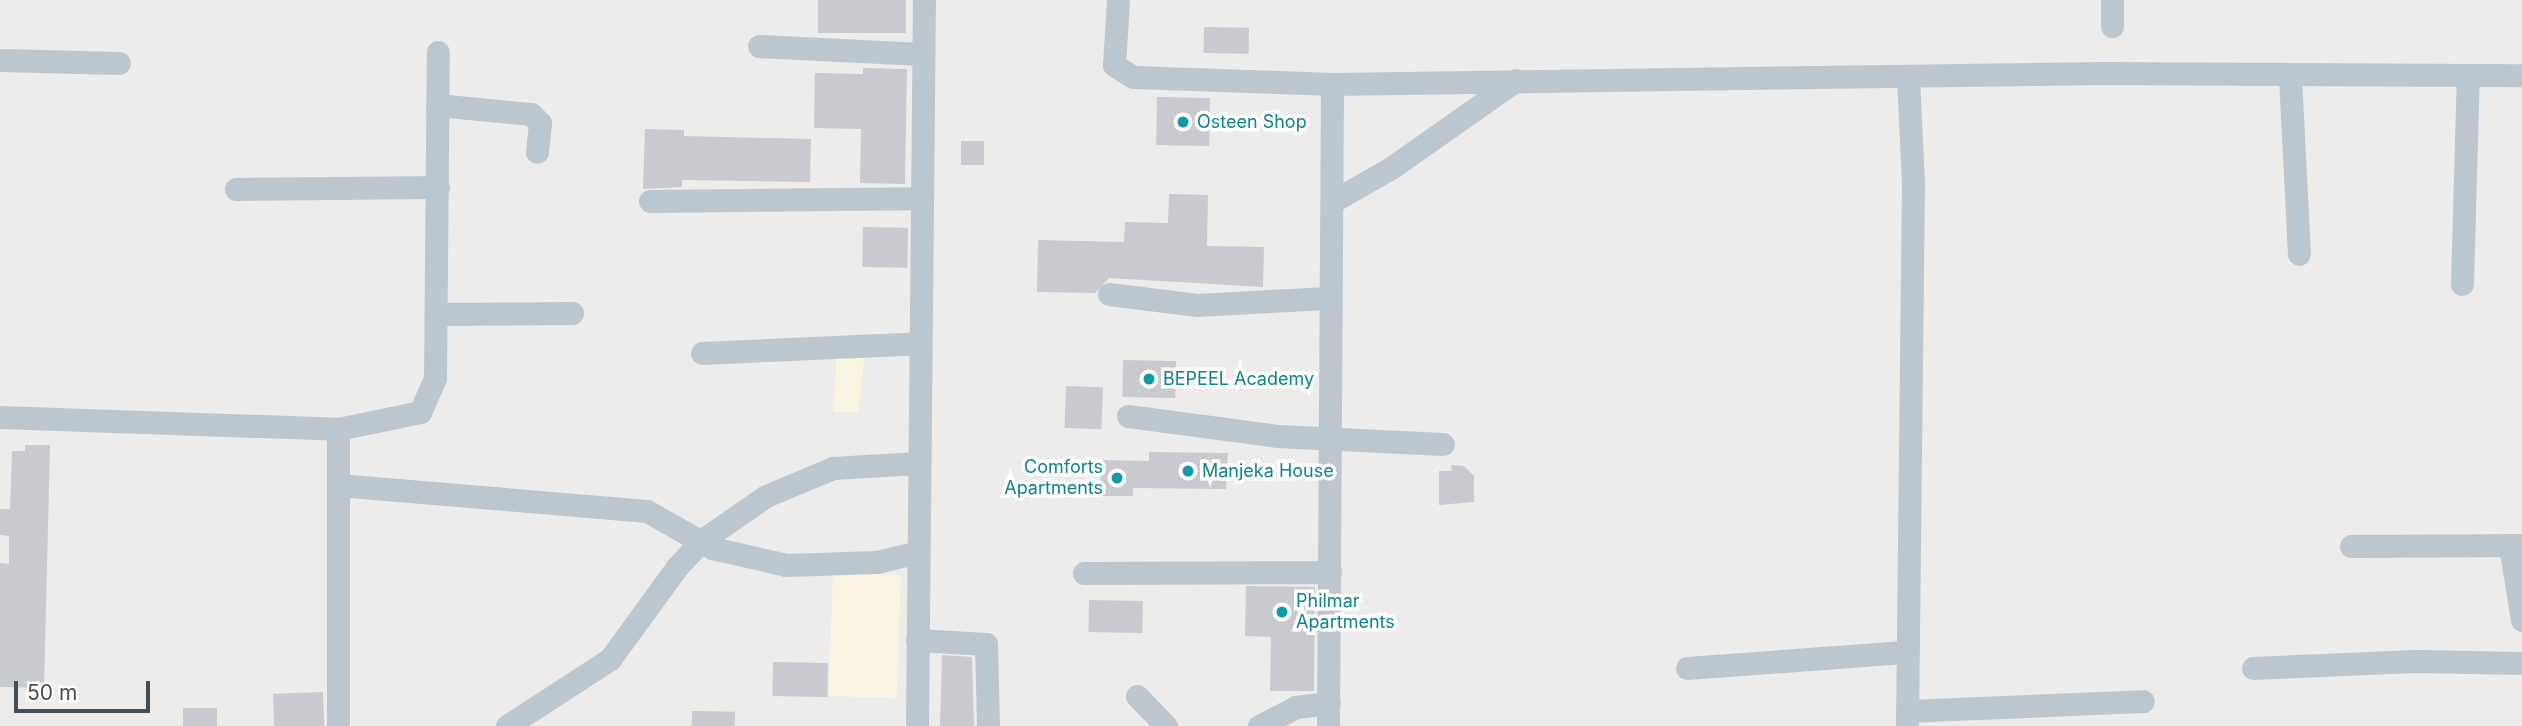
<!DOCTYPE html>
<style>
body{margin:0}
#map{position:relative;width:2522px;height:726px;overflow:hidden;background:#eeebeb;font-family:Inter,sans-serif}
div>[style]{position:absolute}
.commercial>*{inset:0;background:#faf4e3;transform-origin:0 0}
.building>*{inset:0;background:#c8cad0;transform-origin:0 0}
.minor>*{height:23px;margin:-11.5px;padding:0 11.5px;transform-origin:11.5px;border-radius:11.5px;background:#bcc6ce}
.dots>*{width:19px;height:19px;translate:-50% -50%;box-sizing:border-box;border:4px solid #fff;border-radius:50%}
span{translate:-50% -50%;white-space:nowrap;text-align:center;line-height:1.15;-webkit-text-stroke:7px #fff;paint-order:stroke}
.culture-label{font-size:18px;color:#0d838f}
.left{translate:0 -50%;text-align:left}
.right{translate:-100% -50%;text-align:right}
.scale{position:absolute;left:14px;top:681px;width:136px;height:32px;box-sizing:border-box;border:4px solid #444e58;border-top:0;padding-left:9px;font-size:21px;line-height:24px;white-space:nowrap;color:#444e58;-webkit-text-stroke:5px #fff;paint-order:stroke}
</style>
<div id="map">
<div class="commercial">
<div style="clip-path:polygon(865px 351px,858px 412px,833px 412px,837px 353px)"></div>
<div style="left:833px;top:573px;width:68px;height:123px;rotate:2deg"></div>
</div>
<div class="building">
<div style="left:818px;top:0;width:88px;height:33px"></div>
<div style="left:1204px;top:27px;width:45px;height:26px;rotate:1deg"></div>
<div style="clip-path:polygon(863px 68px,907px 69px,905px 184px,860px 183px,861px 129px,814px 128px,815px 73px,863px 74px)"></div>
<div style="left:1157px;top:97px;width:53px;height:48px;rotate:1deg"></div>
<div style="clip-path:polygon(645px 129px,684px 130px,684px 136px,811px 139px,810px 182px,682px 180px,682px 187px,643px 189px)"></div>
<div style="left:961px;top:141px;width:23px;height:24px"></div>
<div style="clip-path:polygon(1169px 194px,1208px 195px,1207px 246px,1264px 247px,1263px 287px,1109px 278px,1095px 293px,1037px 292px,1038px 240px,1124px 242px,1125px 222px,1168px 223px)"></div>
<div style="left:863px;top:227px;width:45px;height:40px;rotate:1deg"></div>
<div style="left:1123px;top:360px;width:53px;height:37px;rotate:1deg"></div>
<div style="left:1066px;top:386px;width:37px;height:42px;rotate:2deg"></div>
<div style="clip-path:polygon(25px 445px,50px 445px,44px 688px,0 687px,0 563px,9px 564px,9px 536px,0 535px,0 509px,10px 509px,12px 451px,25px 451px)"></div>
<div style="clip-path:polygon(1149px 452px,1228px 453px,1226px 489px,1133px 488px,1133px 496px,1100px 496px,1101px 460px,1149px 461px)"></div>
<div style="clip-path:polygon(1451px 465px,1464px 466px,1474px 476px,1474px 502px,1439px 505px,1439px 471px,1452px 471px)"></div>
<div style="clip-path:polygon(1246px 586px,1315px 587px,1314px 691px,1270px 691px,1271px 637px,1245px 636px)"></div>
<div style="left:1089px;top:600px;width:54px;height:32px;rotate:1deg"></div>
<div style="clip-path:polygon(942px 655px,972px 657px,974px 726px,940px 726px)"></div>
<div style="left:773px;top:662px;width:55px;height:34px;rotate:1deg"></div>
<div style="left:323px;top:692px;width:34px;height:50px;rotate:88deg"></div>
<div style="left:217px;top:708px;width:18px;height:34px;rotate:90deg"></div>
<div style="left:692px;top:711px;width:43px;height:15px;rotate:1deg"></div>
</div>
<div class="minor">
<div style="left:1118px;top:0;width:65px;rotate:93.5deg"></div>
<div style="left:1114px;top:65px;width:22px;rotate:32deg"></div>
<div style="left:1133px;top:77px;width:199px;rotate:2deg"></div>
<div style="left:1332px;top:84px;width:771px;rotate:-0.82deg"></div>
<div style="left:2103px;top:73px;width:419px;rotate:0.3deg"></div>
<div style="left:2112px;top:0;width:26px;rotate:90deg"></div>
<div style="left:759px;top:46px;width:163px;rotate:2.8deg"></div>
<div style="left:0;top:60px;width:119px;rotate:1.4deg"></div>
<div style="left:2290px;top:77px;width:177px;rotate:87.1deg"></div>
<div style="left:437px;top:105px;width:94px;rotate:5.5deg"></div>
<div style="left:531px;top:114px;width:13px;rotate:45deg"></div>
<div style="left:540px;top:123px;width:29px;rotate:96deg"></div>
<div style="left:236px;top:189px;width:202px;rotate:-0.6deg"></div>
<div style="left:1335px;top:200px;width:64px;rotate:-29.7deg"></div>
<div style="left:1391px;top:168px;width:153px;rotate:-35.1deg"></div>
<div style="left:650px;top:201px;width:270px;rotate:-0.6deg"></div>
<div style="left:2462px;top:284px;width:209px;rotate:-88.4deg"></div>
<div style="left:1109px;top:294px;width:89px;rotate:7.1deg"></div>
<div style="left:1197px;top:305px;width:131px;rotate:-3.1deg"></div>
<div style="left:437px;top:314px;width:135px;rotate:-0.4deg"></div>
<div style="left:702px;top:353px;width:217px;rotate:-2.6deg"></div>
<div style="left:1128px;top:416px;width:150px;rotate:7.6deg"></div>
<div style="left:1277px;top:436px;width:166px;rotate:2.8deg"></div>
<div style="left:0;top:417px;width:338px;rotate:2deg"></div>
<div style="left:338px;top:429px;width:84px;rotate:-11.7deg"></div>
<div style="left:420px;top:412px;width:37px;rotate:-66deg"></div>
<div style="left:435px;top:378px;width:326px;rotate:-89.5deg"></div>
<div style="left:338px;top:485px;width:310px;rotate:4.8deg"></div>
<div style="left:647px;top:511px;width:75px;rotate:29.6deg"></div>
<div style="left:712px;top:548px;width:76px;rotate:12.9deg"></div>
<div style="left:786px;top:565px;width:91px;rotate:-1.9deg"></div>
<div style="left:877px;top:562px;width:42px;rotate:-13.7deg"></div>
<div style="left:2351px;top:546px;width:171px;rotate:-0.3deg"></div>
<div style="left:2510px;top:546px;width:75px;rotate:80.8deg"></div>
<div style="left:1084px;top:573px;width:246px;rotate:-0.2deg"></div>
<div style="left:917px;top:640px;width:69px;rotate:3.3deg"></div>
<div style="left:986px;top:644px;width:82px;rotate:88.6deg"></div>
<div style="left:1687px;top:668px;width:221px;rotate:-4.2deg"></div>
<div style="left:2253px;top:668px;width:163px;rotate:-2.5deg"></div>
<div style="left:2416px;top:661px;width:106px;rotate:1.1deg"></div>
<div style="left:1137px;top:696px;width:42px;rotate:46deg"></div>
<div style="left:1907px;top:711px;width:236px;rotate:-2.4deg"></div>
<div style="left:338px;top:726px;width:297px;rotate:-90deg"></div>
<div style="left:507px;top:726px;width:123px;rotate:-33deg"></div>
<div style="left:610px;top:659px;width:114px;rotate:-53.9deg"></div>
<div style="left:677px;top:567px;width:35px;rotate:-47deg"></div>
<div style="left:701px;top:541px;width:79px;rotate:-34.7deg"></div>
<div style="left:766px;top:496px;width:73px;rotate:-22.7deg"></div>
<div style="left:833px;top:468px;width:85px;rotate:-3.4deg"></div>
<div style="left:917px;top:726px;width:726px;rotate:-89.45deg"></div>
<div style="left:1259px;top:726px;width:42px;rotate:-27.2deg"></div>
<div style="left:1296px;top:707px;width:33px;rotate:-7deg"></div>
<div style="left:1328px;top:726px;width:642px;rotate:-89.64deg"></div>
<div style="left:1907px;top:726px;width:543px;rotate:-89.37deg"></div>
<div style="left:1913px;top:183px;width:107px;rotate:-92.7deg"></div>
</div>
<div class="dots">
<div style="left:1183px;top:122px;background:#0f9aa8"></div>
<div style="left:1149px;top:379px;background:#0f9aa8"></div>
<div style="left:1188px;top:471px;background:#0f9aa8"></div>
<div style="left:1117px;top:478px;background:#0f9aa8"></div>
<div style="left:1282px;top:612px;background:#0f9aa8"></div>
</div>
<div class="culture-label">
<span class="left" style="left:1197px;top:122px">Osteen Shop</span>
<span class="left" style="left:1163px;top:379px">BEPEEL Academy</span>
<span class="right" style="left:1103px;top:478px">Comforts<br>Apartments</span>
<span class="left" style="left:1202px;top:471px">Manjeka House</span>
<span class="left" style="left:1296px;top:612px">Philmar<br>Apartments</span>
</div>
<div class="scale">50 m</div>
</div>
